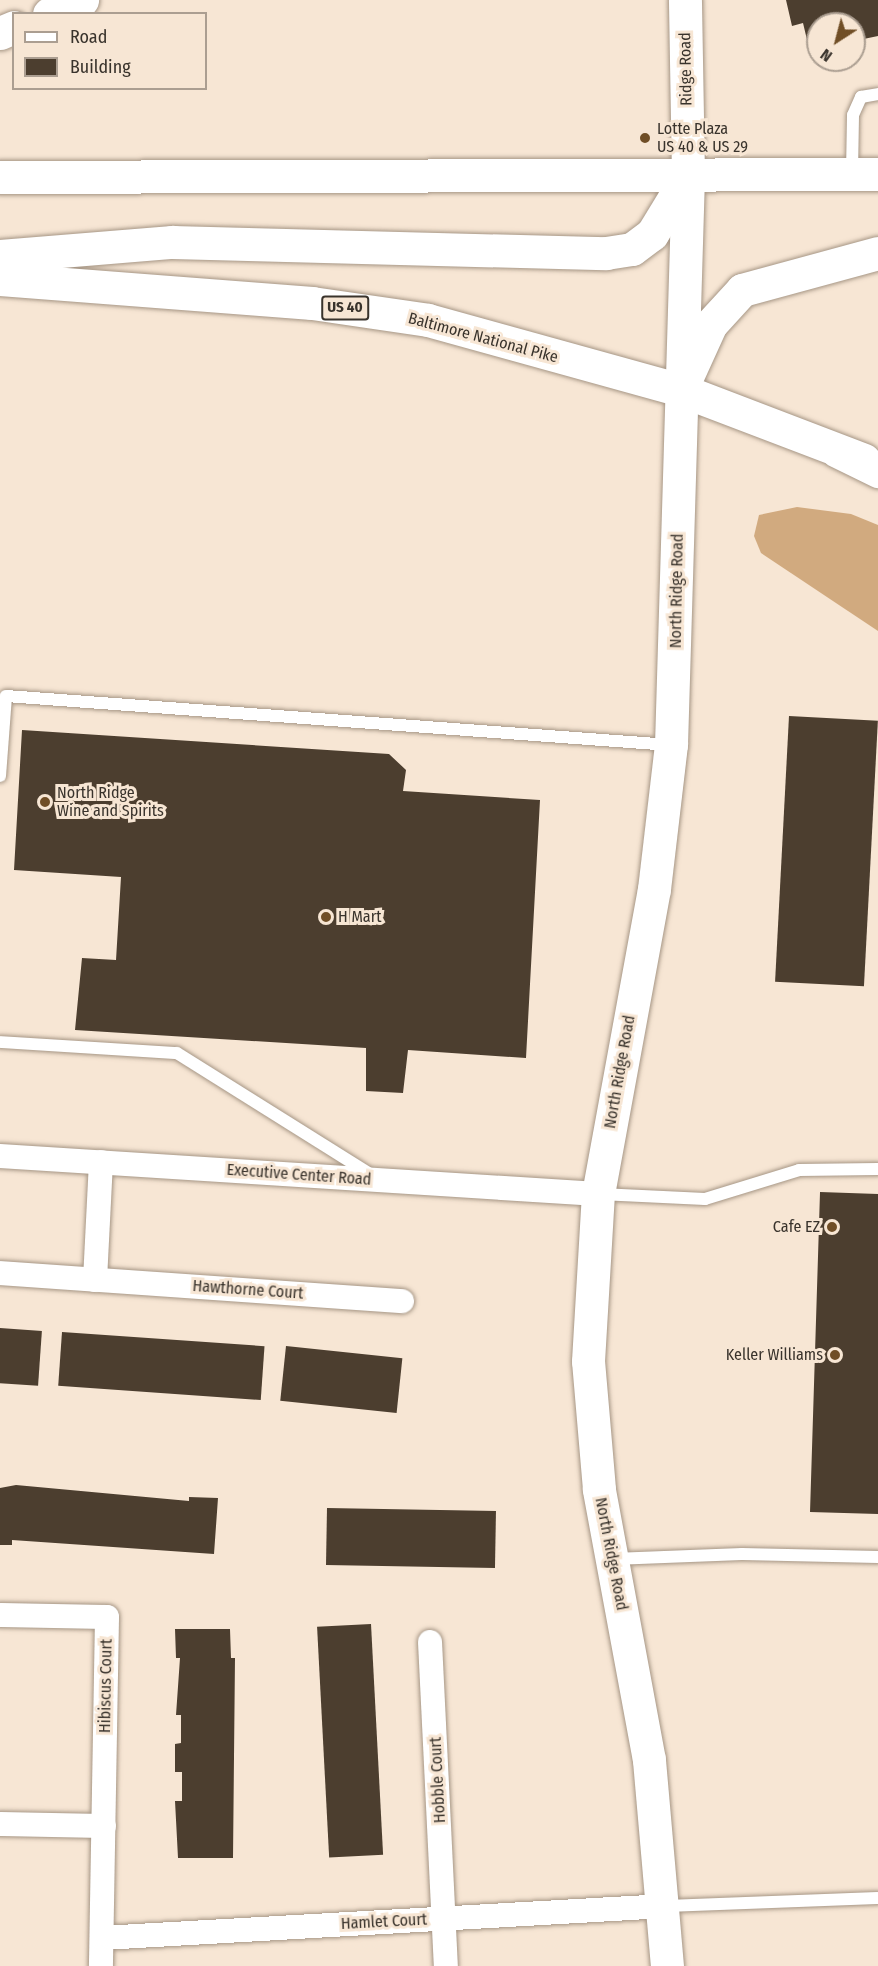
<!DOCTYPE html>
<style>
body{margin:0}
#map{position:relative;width:878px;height:1966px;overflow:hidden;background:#f7e6d4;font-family:"Fira Sans Condensed",sans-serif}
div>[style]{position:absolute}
.forest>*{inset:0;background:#d1aa7f}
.building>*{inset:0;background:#4c3e2f;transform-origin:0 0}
.roads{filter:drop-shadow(0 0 2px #a69685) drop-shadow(0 0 2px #a69685)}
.lane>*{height:12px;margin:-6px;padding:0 6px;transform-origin:6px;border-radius:6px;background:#fff}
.street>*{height:24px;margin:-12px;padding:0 12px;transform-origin:12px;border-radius:12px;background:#fff}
.secondary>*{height:33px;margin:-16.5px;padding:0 16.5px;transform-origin:16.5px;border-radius:16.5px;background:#fff}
.primary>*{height:33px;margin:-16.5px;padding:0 16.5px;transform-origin:16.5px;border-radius:16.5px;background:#fff}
.highway>*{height:33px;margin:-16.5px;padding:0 16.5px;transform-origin:16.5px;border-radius:16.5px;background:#fff}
.dots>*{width:16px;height:16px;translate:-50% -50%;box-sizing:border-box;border:3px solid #f7e6d4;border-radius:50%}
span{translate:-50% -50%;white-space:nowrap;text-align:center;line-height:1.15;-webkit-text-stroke:6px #f7e6d4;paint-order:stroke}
.shield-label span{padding:2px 4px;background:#f7e6d4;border:2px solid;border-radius:4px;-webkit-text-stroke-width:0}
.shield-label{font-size:15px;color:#39332c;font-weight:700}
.street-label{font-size:16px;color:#39332c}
.poi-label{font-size:16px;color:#39332c}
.left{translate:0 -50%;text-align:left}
.right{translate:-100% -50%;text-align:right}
.legend{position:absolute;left:12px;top:12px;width:195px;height:78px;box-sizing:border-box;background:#f7e6d4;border:2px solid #ab9e91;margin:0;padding:8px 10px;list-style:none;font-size:18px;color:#39332c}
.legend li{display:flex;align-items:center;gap:12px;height:30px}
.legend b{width:30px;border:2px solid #ab9e91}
.north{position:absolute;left:806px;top:12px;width:60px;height:60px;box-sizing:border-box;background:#f7e6d4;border:2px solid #ab9e91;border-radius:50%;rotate:216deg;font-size:16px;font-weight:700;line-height:24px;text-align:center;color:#39332c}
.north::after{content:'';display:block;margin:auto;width:21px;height:27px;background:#704e26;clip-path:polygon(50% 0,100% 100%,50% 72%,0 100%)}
</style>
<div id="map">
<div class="forest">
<div style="clip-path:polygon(797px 507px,851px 514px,878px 525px,878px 631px,761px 553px,754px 536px,759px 515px)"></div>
</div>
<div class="building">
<div style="clip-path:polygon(786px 0,878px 0,878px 36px,854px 41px,854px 24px,818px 24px,818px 42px,808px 44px,803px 23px,792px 26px)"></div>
<div style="left:789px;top:716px;width:89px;height:266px;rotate:3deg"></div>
<div style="clip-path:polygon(22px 730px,389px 754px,406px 770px,403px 791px,540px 800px,526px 1058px,408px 1050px,403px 1093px,366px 1091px,366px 1048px,75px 1030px,82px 958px,116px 960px,121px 877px,14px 870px)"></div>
<div style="clip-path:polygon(820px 1192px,878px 1194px,878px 1514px,810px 1512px)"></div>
<div style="left:0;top:1328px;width:42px;height:55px;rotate:4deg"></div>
<div style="left:62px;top:1332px;width:203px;height:54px;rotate:4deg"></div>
<div style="left:286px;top:1346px;width:117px;height:55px;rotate:6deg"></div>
<div style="clip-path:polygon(16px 1485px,189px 1501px,189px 1497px,218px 1498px,214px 1554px,12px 1540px,12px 1545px,0 1545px,0 1488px)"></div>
<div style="left:327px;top:1508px;width:169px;height:57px;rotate:1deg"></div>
<div style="left:371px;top:1624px;width:231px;height:54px;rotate:87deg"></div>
<div style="clip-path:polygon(175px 1629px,230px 1629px,231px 1658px,235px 1658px,233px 1858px,178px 1858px,175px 1801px,182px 1801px,182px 1772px,175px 1772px,175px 1744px,181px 1743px,181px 1715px,176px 1715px,180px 1658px,176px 1658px)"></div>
</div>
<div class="roads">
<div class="lane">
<div style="left:852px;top:173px;width:58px;rotate:-89deg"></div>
<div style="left:853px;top:115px;width:20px;rotate:-66deg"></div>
<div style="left:861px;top:97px;width:17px;rotate:-10deg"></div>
<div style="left:0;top:776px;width:80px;rotate:-85.7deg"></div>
<div style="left:6px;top:696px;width:666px;rotate:4.22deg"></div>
<div style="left:0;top:1042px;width:177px;rotate:3.6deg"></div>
<div style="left:177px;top:1053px;width:231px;rotate:32.1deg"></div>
<div style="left:600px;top:1194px;width:105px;rotate:2.7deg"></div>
<div style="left:705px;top:1199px;width:98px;rotate:-17.1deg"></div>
<div style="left:799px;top:1170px;width:79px;rotate:-0.7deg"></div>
<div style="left:613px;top:1559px;width:129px;rotate:-2.2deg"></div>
<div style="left:742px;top:1554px;width:136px;rotate:1.3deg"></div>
<div style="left:666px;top:1906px;width:212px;rotate:-2.2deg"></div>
</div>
<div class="street">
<div style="left:0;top:1156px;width:599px;rotate:3.64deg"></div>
<div style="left:0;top:1273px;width:403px;rotate:4deg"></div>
<div style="left:95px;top:1280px;width:118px;rotate:-87.1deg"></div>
<div style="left:0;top:1615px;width:107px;rotate:1.1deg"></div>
<div style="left:107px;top:1617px;width:349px;rotate:91deg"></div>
<div style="left:430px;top:1642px;width:324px;rotate:87.2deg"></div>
<div style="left:0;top:1824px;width:104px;rotate:1.1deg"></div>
<div style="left:102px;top:1938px;width:565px;rotate:-3.25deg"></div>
</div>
<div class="secondary">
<div style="left:667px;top:1966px;width:207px;rotate:-95deg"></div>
<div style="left:649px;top:1760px;width:276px;rotate:-100.5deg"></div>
<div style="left:599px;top:1489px;width:128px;rotate:-94.9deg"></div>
<div style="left:588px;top:1361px;width:167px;rotate:-86.6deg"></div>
<div style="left:598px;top:1194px;width:310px;rotate:-79.6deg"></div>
<div style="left:654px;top:889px;width:145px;rotate:-83.3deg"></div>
<div style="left:671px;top:745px;width:570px;rotate:-88.29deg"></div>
<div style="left:688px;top:175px;width:175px;rotate:-91deg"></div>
</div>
<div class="primary">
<div style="left:0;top:177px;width:878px;rotate:-0.2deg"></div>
<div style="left:0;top:256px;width:173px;rotate:-4.7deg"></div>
<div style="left:172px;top:242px;width:434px;rotate:1.5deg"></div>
<div style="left:606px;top:253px;width:26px;rotate:-9deg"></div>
<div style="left:632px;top:249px;width:25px;rotate:-37deg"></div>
<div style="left:652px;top:234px;width:69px;rotate:-58.6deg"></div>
<div style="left:0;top:279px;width:313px;rotate:4.4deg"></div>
<div style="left:312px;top:303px;width:117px;rotate:8.3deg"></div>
<div style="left:428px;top:320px;width:263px;rotate:15.5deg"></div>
<div style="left:681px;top:390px;width:196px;rotate:20.9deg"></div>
<div style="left:681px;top:390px;width:72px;rotate:-65.6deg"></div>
<div style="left:711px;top:324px;width:46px;rotate:-47.6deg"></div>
<div style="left:742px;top:290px;width:141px;rotate:-15.2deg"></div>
</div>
<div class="highway">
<div style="left:49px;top:14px;width:36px;rotate:-23deg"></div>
<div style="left:0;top:33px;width:15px;rotate:-23deg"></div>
<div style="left:837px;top:451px;width:46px;rotate:26deg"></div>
</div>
</div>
<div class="dots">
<div style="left:645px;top:138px;background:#704e26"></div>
<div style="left:45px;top:802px;background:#704e26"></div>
<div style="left:326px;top:917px;background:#704e26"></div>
<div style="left:832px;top:1227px;background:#704e26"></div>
<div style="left:835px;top:1355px;background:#704e26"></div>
</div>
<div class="shield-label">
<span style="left:345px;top:308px">US 40</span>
</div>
<div class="street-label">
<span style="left:686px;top:69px;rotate:-91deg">Ridge Road</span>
<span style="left:483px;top:338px;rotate:15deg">Baltimore National Pike</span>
<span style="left:677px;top:591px;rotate:-89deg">North Ridge Road</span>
<span style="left:620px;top:1072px;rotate:-80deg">North Ridge Road</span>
<span style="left:299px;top:1175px;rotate:4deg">Executive Center Road</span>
<span style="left:248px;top:1290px;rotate:4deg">Hawthorne Court</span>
<span style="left:611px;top:1554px;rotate:79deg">North Ridge Road</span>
<span style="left:106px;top:1686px;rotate:-89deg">Hibiscus Court</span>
<span style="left:438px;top:1780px;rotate:-93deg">Hobble Court</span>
<span style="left:384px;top:1922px;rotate:-3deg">Hamlet Court</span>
</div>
<div class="poi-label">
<span class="left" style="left:657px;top:138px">Lotte Plaza<br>US 40 &amp; US 29</span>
<span class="left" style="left:57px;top:802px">North Ridge<br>Wine and Spirits</span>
<span class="left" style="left:338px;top:917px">H Mart</span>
<span class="right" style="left:820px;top:1227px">Cafe EZ</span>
<span class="right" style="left:823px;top:1355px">Keller Williams</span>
</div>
<ul class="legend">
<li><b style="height:8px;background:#fff"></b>Road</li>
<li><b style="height:16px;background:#4c3e2f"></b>Building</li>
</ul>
<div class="north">N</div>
</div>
